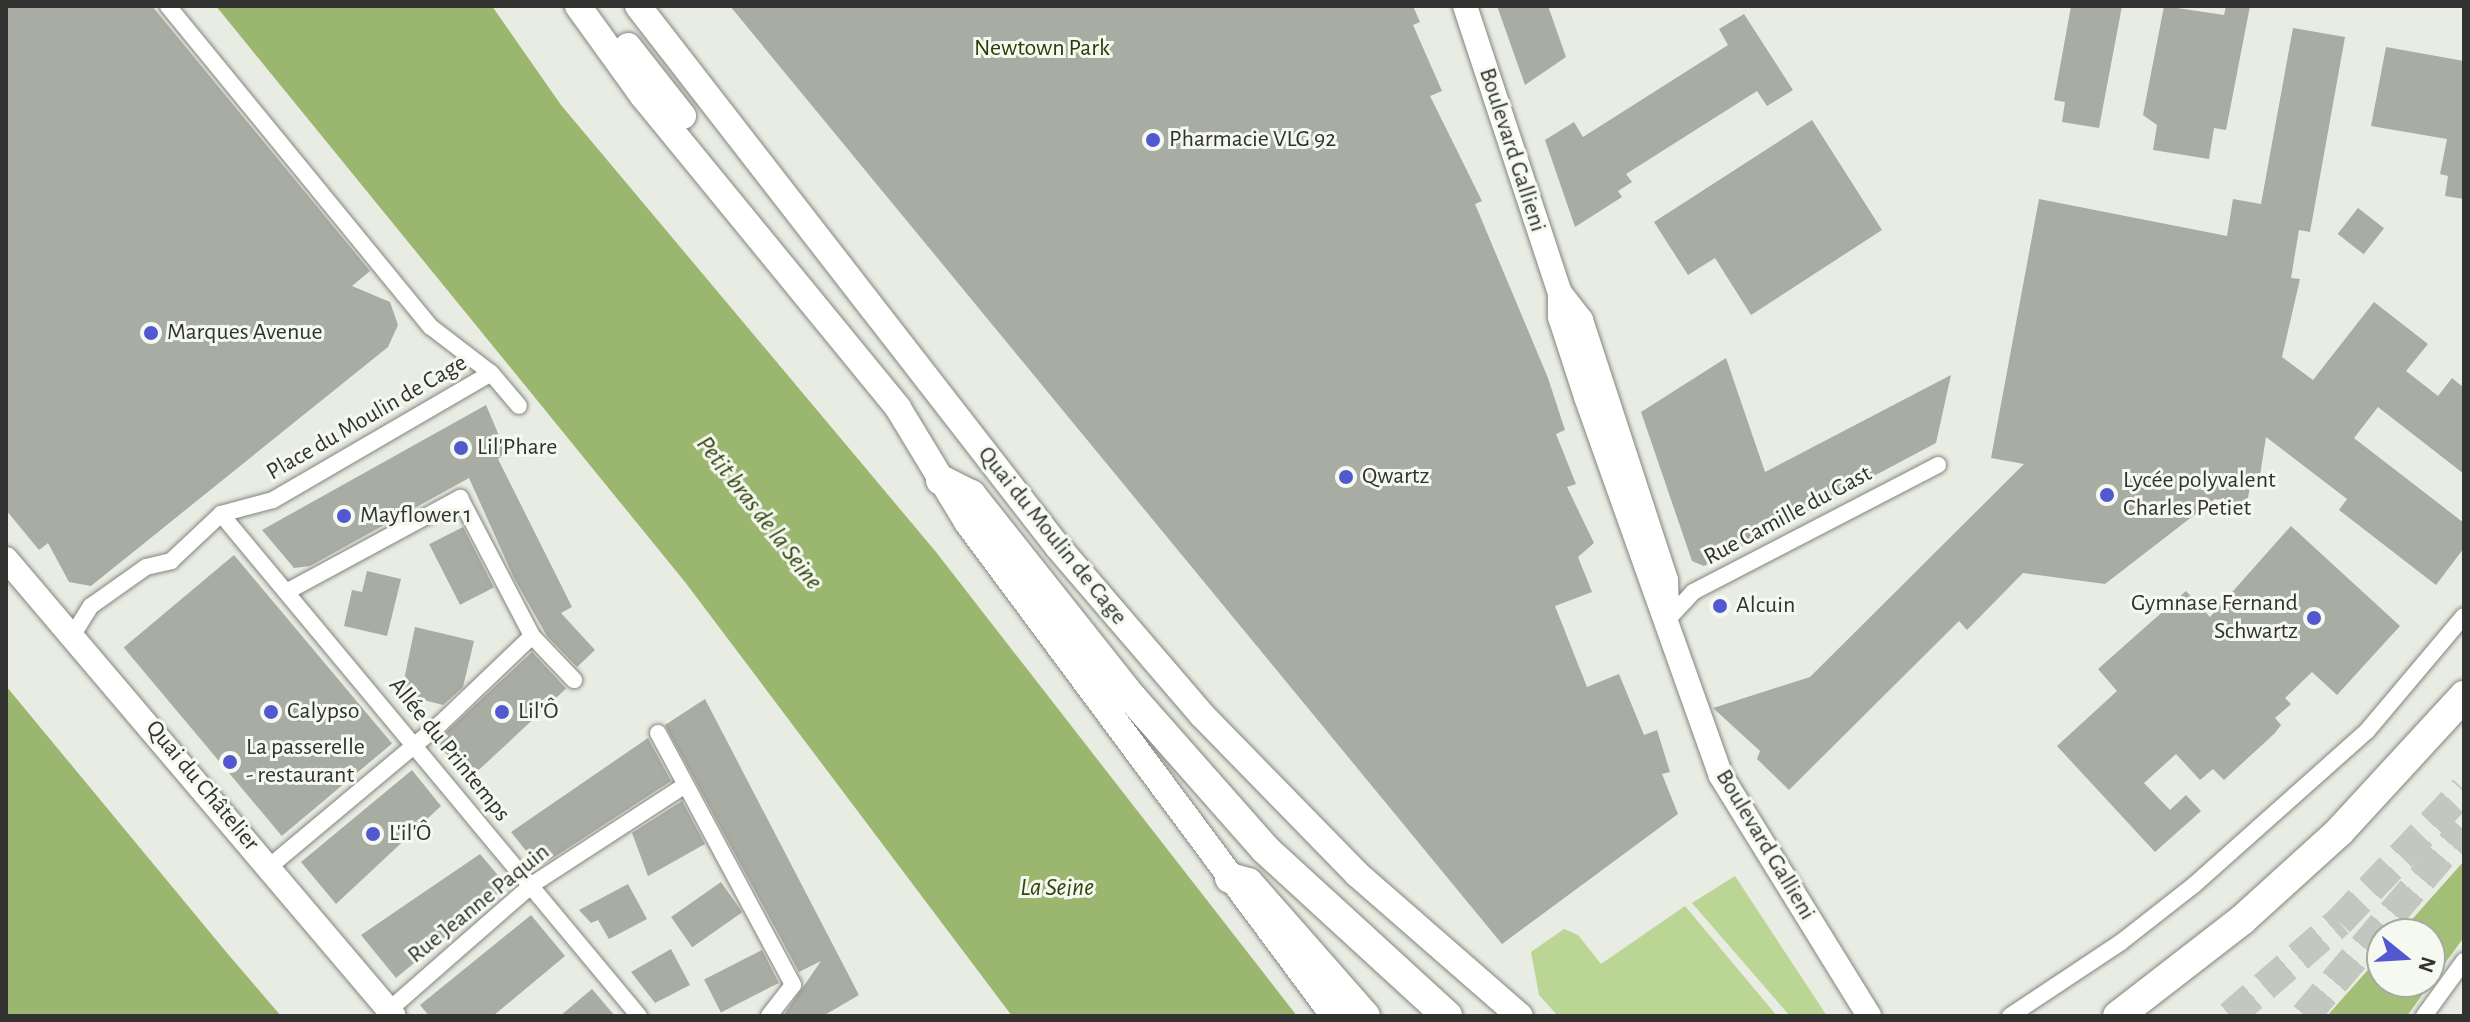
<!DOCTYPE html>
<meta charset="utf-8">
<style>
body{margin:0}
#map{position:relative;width:2470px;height:1022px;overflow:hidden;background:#e8ece3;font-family:"Alegreya Sans",sans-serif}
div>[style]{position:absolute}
.green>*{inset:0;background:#bbd594}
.forest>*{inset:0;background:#a3bf77}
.water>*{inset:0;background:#9bb76f}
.building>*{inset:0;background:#a9aca3;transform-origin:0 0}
.highway-tunnel>*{height:30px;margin-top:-15px;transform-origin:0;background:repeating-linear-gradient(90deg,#c4c7bf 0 30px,transparent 0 45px)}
.roads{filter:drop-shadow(0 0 2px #82867d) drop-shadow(0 0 2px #82867d)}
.street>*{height:16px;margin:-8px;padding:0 8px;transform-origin:8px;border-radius:8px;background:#fff}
.secondary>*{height:24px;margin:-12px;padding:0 12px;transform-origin:12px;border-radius:12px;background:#fff}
.primary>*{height:26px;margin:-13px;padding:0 13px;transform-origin:13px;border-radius:13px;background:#fff}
.highway>*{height:30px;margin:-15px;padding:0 15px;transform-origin:15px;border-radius:15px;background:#fff}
.dots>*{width:22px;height:22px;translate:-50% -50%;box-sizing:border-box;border:4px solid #f5f9f0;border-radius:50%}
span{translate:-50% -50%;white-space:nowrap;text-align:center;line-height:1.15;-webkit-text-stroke:6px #f5f9f0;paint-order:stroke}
.park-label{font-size:24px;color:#2b3c05}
.poi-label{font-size:24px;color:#323330}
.left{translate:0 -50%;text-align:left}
.right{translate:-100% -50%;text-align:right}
.street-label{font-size:24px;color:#323330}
.water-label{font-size:26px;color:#33440f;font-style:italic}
.frame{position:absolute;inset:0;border:8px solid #323330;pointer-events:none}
.north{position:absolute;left:2366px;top:918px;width:80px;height:80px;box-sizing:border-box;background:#f5f9f0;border:2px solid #a7aaa3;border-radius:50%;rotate:108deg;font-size:22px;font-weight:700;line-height:32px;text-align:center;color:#323330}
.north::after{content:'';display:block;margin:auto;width:28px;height:36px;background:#5259d0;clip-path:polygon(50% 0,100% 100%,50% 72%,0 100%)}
</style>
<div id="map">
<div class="green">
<div style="clip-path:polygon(1735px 876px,1827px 1016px,1790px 1016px,1692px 903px)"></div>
<div style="clip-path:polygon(1685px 906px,1777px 1016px,1558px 1016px,1539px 995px,1531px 952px,1564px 929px,1578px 935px,1601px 964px)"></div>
</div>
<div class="forest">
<div style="clip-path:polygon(2464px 861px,2464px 937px,2407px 1016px,2327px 1016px,2382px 954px,2382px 982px,2430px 982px,2430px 934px,2399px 934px)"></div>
</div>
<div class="water">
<div style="clip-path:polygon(216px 6px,492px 6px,561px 105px,936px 552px,1297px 1016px,1012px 1016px,685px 582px)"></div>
<div style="clip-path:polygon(6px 686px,227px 953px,281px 1016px,6px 1016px)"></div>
</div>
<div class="building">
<div style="clip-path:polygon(6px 6px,152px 6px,370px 271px,352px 286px,390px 302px,398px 325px,388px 347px,91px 586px,69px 582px,48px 543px,39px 550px,6px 510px)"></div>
<div style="clip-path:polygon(730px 6px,1413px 6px,1420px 22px,1413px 25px,1442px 91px,1430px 96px,1482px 201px,1475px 204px,1548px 378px,1565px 430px,1556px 434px,1576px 484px,1567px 487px,1594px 543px,1578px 557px,1592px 592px,1555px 606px,1587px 687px,1619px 674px,1644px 735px,1657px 730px,1670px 772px,1662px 774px,1678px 814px,1502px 944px)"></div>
<div style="clip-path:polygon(1497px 6px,1548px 6px,1566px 57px,1525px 85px)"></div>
<div style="clip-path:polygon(2071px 6px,2122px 6px,2099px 128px,2062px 122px,2065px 102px,2054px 100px)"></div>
<div style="clip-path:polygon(2164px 6px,2224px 15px,2226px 6px,2250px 6px,2226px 130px,2214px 128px,2209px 159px,2153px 150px,2157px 125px,2143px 115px)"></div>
<div style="clip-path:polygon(1744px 14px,1793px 90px,1767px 106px,1757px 91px,1626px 174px,1632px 182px,1618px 191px,1622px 197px,1575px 227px,1545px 140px,1574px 122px,1583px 137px,1728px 45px,1719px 29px)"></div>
<div style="clip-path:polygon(2293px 28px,2345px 37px,2310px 232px,2299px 230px,2291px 278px,2300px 279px,2282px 357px,2313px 380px,2374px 302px,2428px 344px,2406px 371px,2438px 396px,2452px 378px,2464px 388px,2464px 474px,2378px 407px,2354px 438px,2464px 523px,2464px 548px,2436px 585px,2339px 510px,2347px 499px,2266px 437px,2259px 482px,2251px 480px,2247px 504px,2215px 499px,2105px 584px,2023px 573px,1967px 630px,1959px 621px,1789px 790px,1757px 759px,1760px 751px,1713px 708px,1810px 677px,2024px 464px,1991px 458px,2039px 199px,2227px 236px,2233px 199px,2261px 204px)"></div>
<div style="clip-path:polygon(2386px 47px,2464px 61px,2464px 199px,2445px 196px,2448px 176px,2440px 174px,2447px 139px,2371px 126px)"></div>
<div style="clip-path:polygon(1812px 120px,1882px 230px,1751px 315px,1715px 258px,1688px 275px,1654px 222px)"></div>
<div style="left:2358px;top:208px;width:33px;height:33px;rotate:38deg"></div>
<div style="clip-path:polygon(1726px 358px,1765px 472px,1951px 375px,1936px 443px,1704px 566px,1692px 561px,1641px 412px)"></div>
<div style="clip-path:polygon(486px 405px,506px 452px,498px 459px,572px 607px,561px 613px,595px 650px,577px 667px,547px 636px,514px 578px,469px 478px,310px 566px,294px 568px,262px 530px)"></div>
<div style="clip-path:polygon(2291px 526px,2400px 626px,2337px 695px,2312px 672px,2285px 698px,2291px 704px,2275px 718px,2281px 725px,2275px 733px,2224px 780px,2213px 769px,2200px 780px,2176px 754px,2144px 783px,2170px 810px,2186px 795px,2201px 811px,2155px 852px,2057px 746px,2117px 691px,2098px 669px,2186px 591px,2210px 617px)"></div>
<div style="left:463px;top:527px;width:68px;height:38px;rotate:63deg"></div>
<div style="left:234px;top:555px;width:246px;height:144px;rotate:50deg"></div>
<div style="clip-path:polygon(367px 571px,401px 579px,387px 636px,344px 626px,352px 590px,362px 592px)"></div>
<div style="clip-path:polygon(415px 627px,474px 641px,463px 687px,443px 705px,401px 694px)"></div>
<div style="left:532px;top:652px;width:50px;height:132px;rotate:47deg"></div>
<div style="clip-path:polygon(705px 699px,859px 995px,823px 1016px,783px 1016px,821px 961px,799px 972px,665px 725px)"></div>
<div style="clip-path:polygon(648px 738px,671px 781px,542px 865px,535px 862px,511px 832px)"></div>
<div style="clip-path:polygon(412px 770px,441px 806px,336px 904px,301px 862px)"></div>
<div style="clip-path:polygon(682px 801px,705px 844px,648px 876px,632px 833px)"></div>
<div style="clip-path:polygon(480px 854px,507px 886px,396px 978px,361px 935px)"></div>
<div style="left:721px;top:882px;width:37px;height:61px;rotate:55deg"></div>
<div style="clip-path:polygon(628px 884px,647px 919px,609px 939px,598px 920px,591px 923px,579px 910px)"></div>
<div style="clip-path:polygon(531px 915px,565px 956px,493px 1016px,429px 1016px,420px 1005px)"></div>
<div style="clip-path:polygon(671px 949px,690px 985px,655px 1003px,631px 972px)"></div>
<div style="left:762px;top:950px;width:37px;height:65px;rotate:63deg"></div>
<div style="clip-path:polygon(592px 989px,615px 1016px,560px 1016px)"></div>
</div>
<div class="highway-tunnel">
<div style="left:2230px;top:1016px;width:144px;rotate:-40.8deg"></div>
<div style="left:2339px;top:922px;width:182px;rotate:-46.6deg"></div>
<div style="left:2305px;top:1016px;width:245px;rotate:-49.6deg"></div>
</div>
<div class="roads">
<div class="street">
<div style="left:168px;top:6px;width:415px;rotate:50.7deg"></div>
<div style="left:431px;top:327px;width:76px;rotate:37.5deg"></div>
<div style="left:491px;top:373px;width:43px;rotate:49.7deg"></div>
<div style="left:221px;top:514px;width:653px;rotate:50.22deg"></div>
<div style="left:288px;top:591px;width:196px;rotate:-28.4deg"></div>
<div style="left:460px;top:498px;width:156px;rotate:62.4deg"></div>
<div style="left:532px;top:636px;width:61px;rotate:46.3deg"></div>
<div style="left:1668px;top:619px;width:37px;rotate:-47deg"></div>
<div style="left:1693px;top:592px;width:276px;rotate:-27.4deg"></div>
<div style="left:74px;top:633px;width:32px;rotate:-58deg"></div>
<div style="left:91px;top:606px;width:67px;rotate:-35.3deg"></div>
<div style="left:146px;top:567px;width:26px;rotate:-13deg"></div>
<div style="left:171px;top:561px;width:69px;rotate:-43.2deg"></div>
<div style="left:221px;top:514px;width:54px;rotate:-15.1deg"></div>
<div style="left:273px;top:500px;width:252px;rotate:-30.2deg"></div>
<div style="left:658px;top:733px;width:286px;rotate:61.8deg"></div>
<div style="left:793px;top:985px;width:39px;rotate:128deg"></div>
<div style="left:269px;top:867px;width:223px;rotate:-39.9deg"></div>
<div style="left:440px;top:724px;width:127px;rotate:-43.7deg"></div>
<div style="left:389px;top:1010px;width:191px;rotate:-41.2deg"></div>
<div style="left:533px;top:884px;width:180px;rotate:-33deg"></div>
<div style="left:2010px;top:1016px;width:132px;rotate:-33.6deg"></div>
<div style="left:2120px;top:943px;width:94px;rotate:-38.1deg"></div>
<div style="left:2194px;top:885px;width:232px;rotate:-41.7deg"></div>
<div style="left:2367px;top:731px;width:150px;rotate:-49.9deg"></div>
<div style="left:2424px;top:1016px;width:68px;rotate:-54deg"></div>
</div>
<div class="secondary">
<div style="left:1465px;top:6px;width:302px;rotate:71.7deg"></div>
<div style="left:1560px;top:293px;width:34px;rotate:52deg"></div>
<div style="left:1581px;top:320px;width:274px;rotate:71.9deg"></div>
<div style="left:1666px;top:580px;width:32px;rotate:88deg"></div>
<div style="left:1560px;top:293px;width:24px;rotate:90deg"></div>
<div style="left:1560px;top:317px;width:84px;rotate:72deg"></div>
<div style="left:1586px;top:397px;width:402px;rotate:70.4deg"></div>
<div style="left:1721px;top:776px;width:282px;rotate:58.3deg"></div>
<div style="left:6px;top:559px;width:599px;rotate:49.67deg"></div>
</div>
<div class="primary">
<div style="left:578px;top:6px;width:111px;rotate:54.2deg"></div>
<div style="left:643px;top:96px;width:403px;rotate:50.7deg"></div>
<div style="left:898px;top:408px;width:133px;rotate:58.8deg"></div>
<div style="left:967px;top:522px;width:615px;rotate:53.39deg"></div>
<div style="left:638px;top:6px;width:685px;rotate:52.18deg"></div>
<div style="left:1058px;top:547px;width:221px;rotate:49.4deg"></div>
<div style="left:1202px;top:715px;width:222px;rotate:45.7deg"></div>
<div style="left:1357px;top:874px;width:216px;rotate:41.1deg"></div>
<div style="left:628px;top:46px;width:89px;rotate:51.8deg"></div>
</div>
<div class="highway">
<div style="left:941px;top:480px;width:34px;rotate:27deg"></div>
<div style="left:971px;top:495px;width:259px;rotate:51.6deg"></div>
<div style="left:1132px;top:698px;width:201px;rotate:48.6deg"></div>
<div style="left:1265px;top:849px;width:247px;rotate:42.5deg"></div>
<div style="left:1230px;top:878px;width:19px;rotate:16deg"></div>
<div style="left:1248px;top:883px;width:177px;rotate:48.7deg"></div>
<div style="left:2118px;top:1016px;width:157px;rotate:-37.7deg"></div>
<div style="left:2242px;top:920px;width:131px;rotate:-42.2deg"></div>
<div style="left:2339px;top:832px;width:185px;rotate:-47.4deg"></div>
</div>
</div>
<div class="dots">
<div style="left:1153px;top:140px;background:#5259d0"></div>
<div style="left:151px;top:333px;background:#5259d0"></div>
<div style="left:461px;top:448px;background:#5259d0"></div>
<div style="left:1346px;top:477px;background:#5259d0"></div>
<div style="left:2107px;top:495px;background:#5259d0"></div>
<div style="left:344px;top:516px;background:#5259d0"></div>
<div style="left:1720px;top:606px;background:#5259d0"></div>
<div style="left:2314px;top:618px;background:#5259d0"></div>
<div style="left:271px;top:712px;background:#5259d0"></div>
<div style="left:502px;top:712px;background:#5259d0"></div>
<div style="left:230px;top:762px;background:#5259d0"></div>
<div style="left:373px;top:834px;background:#5259d0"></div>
</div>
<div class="park-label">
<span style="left:1042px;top:49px">Newtown Park</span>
</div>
<div class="poi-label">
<span class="left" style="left:1169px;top:140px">Pharmacie VLG 92</span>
<span class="left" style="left:167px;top:333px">Marques Avenue</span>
<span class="left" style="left:477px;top:448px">Lil'Phare</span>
<span class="left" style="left:1362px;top:477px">Qwartz</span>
<span class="left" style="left:2123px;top:495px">Lycée polyvalent<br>Charles Petiet</span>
<span class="left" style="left:360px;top:516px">Mayflower 1</span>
<span class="right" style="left:2298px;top:618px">Gymnase Fernand<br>Schwartz</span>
<span class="left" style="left:1736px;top:606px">Alcuin</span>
<span class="left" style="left:287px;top:712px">Calypso</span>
<span class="left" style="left:518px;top:712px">Lil'Ô</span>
<span class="left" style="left:246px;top:762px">La passerelle<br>- restaurant</span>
<span class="left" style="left:389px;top:834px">L'il'Ô</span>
</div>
<div class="street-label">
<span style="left:1512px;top:150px;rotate:72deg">Boulevard Gallieni</span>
<span style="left:367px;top:418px;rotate:-30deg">Place du Moulin de Cage</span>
<span style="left:1788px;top:516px;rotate:-28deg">Rue Camille du Gast</span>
<span style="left:1052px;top:536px;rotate:51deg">Quai du Moulin de Cage</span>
<span style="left:449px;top:750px;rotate:51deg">Allée du Printemps</span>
<span style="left:202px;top:786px;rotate:50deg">Quai du Châtelier</span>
<span style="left:1765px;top:845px;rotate:59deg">Boulevard Gallieni</span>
<span style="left:479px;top:904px;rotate:-39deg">Rue Jeanne Paquin</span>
</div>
<div class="water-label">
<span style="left:759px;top:513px;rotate:52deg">Petit bras de la Seine</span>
<span style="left:1057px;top:888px">La Seine</span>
</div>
<div class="frame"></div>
<div class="north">N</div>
</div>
